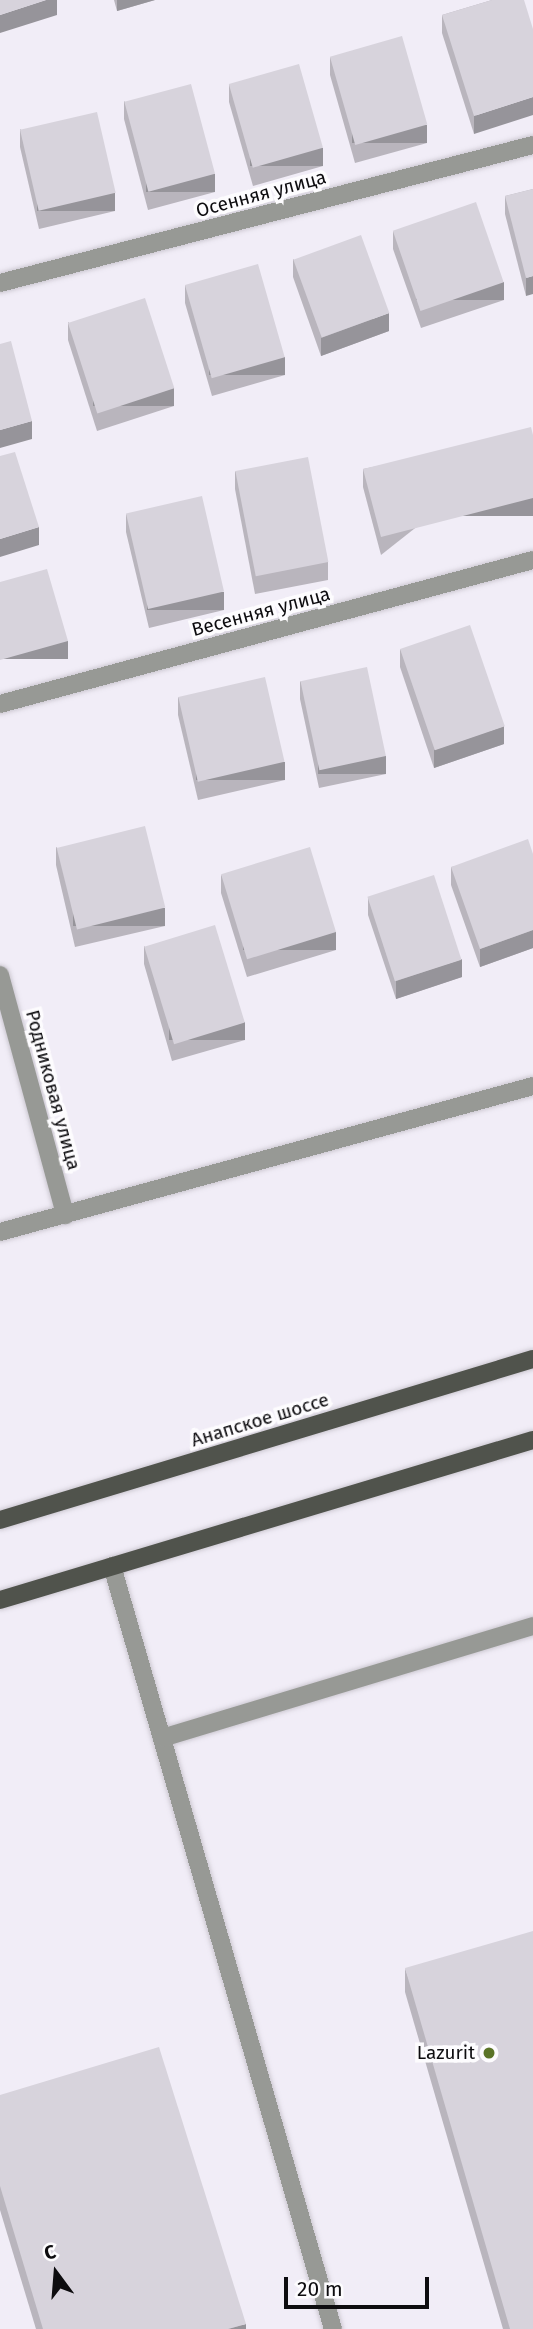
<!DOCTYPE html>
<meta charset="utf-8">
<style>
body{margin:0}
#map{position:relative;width:533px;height:2329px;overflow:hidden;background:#f1edf7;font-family:"Fira Sans",sans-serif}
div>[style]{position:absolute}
.roads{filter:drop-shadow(0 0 2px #cdc9d2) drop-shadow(0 0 2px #cdc9d2)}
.minor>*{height:18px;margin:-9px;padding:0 9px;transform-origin:9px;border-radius:9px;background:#979995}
.major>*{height:18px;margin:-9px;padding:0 9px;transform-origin:9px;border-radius:9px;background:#50534c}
.wall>*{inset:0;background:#b9b5bd}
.shaded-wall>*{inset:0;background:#96949a;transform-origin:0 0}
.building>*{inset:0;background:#d7d3dc;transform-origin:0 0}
.dots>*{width:19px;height:19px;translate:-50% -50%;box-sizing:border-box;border:4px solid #fdfcfe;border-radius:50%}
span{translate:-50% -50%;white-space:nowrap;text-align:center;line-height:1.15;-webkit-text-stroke:7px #fdfcfe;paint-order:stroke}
.street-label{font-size:19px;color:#0d0c0f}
.poi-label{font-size:19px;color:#0d0c0f}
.right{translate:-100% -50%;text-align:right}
.north{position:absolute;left:21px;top:2238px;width:70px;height:70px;-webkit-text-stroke:5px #fdfcfe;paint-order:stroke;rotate:344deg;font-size:19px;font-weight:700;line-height:28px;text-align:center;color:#0d0c0f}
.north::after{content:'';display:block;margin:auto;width:24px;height:32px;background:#0d0c0f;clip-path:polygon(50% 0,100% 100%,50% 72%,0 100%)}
.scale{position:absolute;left:284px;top:2277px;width:145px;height:32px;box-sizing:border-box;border:4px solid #0d0c0f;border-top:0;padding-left:9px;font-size:21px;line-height:24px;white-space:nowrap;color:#0d0c0f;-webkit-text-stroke:5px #fdfcfe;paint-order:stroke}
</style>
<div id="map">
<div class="roads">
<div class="minor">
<div style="left:0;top:283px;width:551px;rotate:-14.52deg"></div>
<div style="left:0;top:704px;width:552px;rotate:-15.12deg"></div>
<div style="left:0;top:975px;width:249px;rotate:74.8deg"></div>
<div style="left:0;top:1232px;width:553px;rotate:-15.32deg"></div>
<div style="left:112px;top:1566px;width:794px;rotate:73.85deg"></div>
<div style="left:162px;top:1738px;width:388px;rotate:-16.8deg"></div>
</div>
<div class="major">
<div style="left:0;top:1520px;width:557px;rotate:-16.81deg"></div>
<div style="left:0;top:1600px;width:556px;rotate:-16.71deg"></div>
</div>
</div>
<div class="wall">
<div style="clip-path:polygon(114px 0,155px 0,117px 11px)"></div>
<div style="clip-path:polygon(492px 0,474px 134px,442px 33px,442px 15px)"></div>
<div style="clip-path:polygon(330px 57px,427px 143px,355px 163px,330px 75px)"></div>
<div style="clip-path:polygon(229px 84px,323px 166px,253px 186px,229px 102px)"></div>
<div style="clip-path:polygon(124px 101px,215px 192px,148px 210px,124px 119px)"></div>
<div style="clip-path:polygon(20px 129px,115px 211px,39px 229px,20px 147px)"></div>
<div style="clip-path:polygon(533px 189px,526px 296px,505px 214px,505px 196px)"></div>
<div style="clip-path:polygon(393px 231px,504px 300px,421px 328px,393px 249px)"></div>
<div style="clip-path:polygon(293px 259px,389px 331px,321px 356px,293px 277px)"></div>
<div style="clip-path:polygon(185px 285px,285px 375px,212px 396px,185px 303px)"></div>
<div style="clip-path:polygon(68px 322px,174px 406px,97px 431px,68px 340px)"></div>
<div style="clip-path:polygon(533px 435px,381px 555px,363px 487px,363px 469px)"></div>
<div style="clip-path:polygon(235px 471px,328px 562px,328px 580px,255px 594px,235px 489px)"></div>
<div style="clip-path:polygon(126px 514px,224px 610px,149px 628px,126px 532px)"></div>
<div style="clip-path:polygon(400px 649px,504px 744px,434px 768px,400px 667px)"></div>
<div style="clip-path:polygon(300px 681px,386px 774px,319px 788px,300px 699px)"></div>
<div style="clip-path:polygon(178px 697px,285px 780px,198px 800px,178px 715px)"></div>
<div style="clip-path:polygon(56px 847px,165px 926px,75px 947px,56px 865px)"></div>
<div style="clip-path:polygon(533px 854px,533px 948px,480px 967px,451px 885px,451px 867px)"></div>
<div style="clip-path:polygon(221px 875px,336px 950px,247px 977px,221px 893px)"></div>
<div style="clip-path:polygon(368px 897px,462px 977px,396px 999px,368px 915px)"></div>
<div style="clip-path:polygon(144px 946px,245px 1040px,172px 1061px,144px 964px)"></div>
<div style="clip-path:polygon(405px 1968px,533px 2329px,503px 2329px,405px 1992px)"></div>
<div style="clip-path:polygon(0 2095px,246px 2329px,36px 2329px,0 2210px)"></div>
</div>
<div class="shaded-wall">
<div style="clip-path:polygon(46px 0,57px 0,57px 15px,0 33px,0 15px)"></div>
<div style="clip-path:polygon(117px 0,155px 0,117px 11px)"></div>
<div style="clip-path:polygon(533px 97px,533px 115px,474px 134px,474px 116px)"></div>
<div style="left:427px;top:125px;width:18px;height:75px;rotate:90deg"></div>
<div style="left:323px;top:148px;width:18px;height:73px;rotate:90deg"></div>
<div style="left:215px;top:174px;width:18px;height:69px;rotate:90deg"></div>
<div style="left:115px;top:193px;width:18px;height:78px;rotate:90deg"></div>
<div style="clip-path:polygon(533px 276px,533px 294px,526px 296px,526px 278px)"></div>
<div style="left:504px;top:282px;width:18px;height:88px;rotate:90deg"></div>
<div style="clip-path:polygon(389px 313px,389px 331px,321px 356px,321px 338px)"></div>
<div style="left:285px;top:357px;width:18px;height:76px;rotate:90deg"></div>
<div style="left:174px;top:388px;width:18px;height:81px;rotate:90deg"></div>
<div style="clip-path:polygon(32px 421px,32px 439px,0 448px,0 430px)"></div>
<div style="left:533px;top:498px;width:18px;height:157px;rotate:90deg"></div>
<div style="clip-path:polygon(39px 527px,39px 545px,0 557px,0 539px)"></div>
<div style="left:224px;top:592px;width:18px;height:77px;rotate:90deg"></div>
<div style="left:68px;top:641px;width:18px;height:71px;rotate:90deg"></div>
<div style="clip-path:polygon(504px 726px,504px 744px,434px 768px,434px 750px)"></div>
<div style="left:386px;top:756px;width:18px;height:68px;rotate:90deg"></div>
<div style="left:285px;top:762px;width:18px;height:89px;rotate:90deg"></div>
<div style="left:165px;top:908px;width:18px;height:92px;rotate:90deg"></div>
<div style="clip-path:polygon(533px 930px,533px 948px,480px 967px,480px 949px)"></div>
<div style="left:336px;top:932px;width:18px;height:93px;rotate:90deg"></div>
<div style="clip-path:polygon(462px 959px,462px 977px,396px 999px,396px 981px)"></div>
<div style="left:245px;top:1022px;width:18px;height:76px;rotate:90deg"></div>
<div style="clip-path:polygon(246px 2324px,246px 2329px,228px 2329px)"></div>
</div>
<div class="building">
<div style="clip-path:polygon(0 0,46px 0,0 15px)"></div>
<div style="clip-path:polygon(492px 0,524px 0,533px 29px,533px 97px,474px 116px,442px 15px)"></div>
<div style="left:402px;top:36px;width:92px;height:75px;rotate:74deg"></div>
<div style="left:299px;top:64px;width:87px;height:73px;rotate:74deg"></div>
<div style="left:191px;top:84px;width:93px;height:69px;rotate:75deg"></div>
<div style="left:97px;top:112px;width:83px;height:79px;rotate:77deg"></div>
<div style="clip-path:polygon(533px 189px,533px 276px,526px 278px,505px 196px)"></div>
<div style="left:476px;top:202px;width:85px;height:88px;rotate:71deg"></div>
<div style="left:361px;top:235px;width:83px;height:72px;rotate:70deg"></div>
<div style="left:258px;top:264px;width:97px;height:76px;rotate:74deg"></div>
<div style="left:145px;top:298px;width:95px;height:81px;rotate:72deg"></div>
<div style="clip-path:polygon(11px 341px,32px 421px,0 430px,0 344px)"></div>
<div style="clip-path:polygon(531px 427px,533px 435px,533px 498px,381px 537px,363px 469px)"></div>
<div style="clip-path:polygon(15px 452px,39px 527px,0 539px,0 456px)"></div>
<div style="left:308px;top:457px;width:107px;height:74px;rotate:79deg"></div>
<div style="left:202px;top:496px;width:98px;height:78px;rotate:77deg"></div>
<div style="clip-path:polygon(47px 569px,68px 641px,0 660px,0 582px)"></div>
<div style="left:470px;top:625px;width:107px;height:74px;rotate:71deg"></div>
<div style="left:367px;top:667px;width:91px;height:68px;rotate:78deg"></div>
<div style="left:265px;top:677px;width:87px;height:89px;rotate:77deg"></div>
<div style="left:145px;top:826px;width:84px;height:91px;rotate:76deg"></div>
<div style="clip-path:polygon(528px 839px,533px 854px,533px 930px,480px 949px,451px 867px)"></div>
<div style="left:310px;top:847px;width:89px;height:93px;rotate:73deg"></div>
<div style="left:434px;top:875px;width:89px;height:70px;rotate:72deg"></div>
<div style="left:215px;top:925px;width:102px;height:74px;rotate:73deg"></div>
<div style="clip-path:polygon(533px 1931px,533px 2329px,510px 2329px,405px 1968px)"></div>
<div style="clip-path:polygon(159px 2047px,246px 2324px,228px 2329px,43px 2329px,0 2186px,0 2095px)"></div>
</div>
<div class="dots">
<div style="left:489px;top:2053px;background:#5b7427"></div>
</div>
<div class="street-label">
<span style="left:261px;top:194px;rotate:-15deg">Осенняя улица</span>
<span style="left:261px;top:612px;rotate:-15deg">Весенняя улица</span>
<span style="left:53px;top:1090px;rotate:75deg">Родниковая улица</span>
<span style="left:260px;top:1420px;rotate:-17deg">Анапское шоссе</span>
</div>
<div class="poi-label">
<span class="right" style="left:475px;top:2053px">Lazurit</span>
</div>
<div class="north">С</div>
<div class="scale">20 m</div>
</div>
